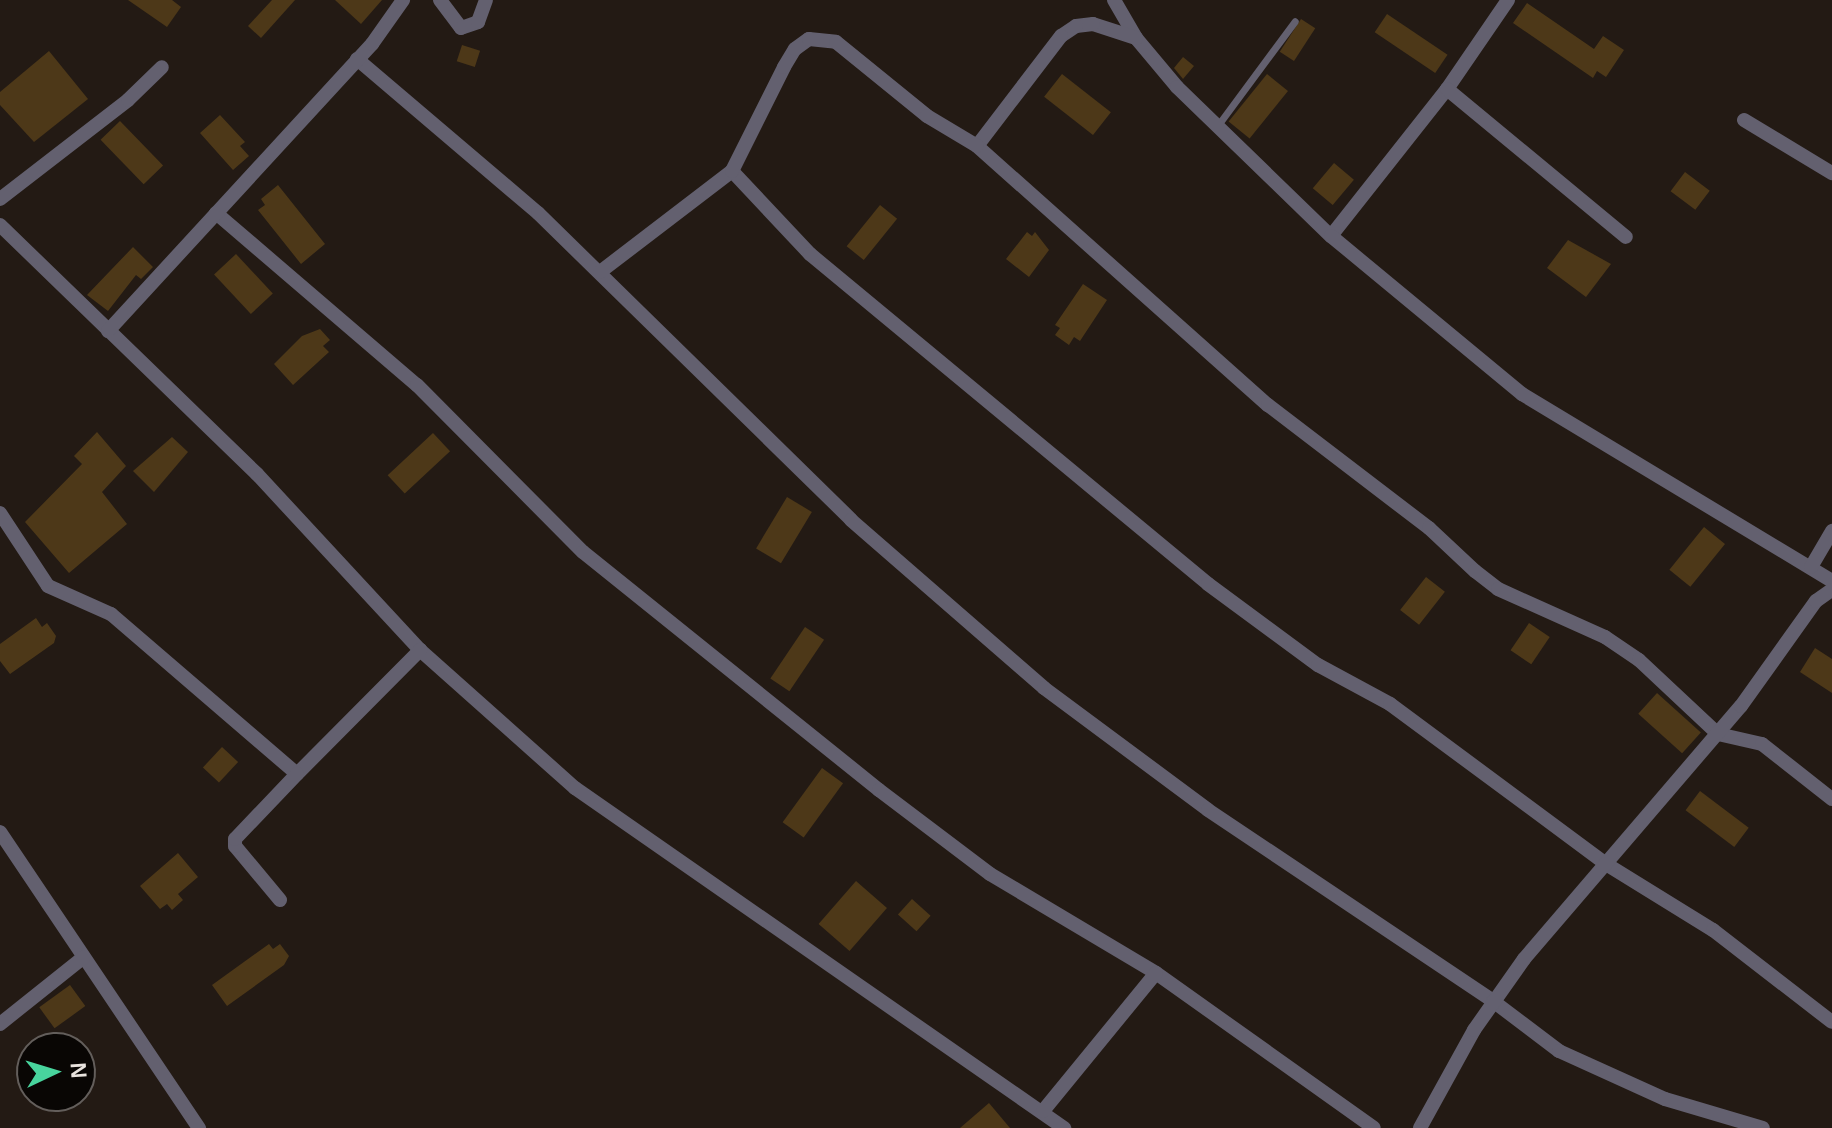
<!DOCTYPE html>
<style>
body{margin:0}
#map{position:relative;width:1832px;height:1128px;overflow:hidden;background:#231a14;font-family:Arial,sans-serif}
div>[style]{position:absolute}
.building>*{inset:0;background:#4d3818;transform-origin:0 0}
.lane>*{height:7px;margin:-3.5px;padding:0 3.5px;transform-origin:3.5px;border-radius:3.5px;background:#63606f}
.street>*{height:14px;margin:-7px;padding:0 7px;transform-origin:7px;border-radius:7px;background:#63606f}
span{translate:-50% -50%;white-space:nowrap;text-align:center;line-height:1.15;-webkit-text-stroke:8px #090604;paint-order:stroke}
.north{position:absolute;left:16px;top:1032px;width:80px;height:80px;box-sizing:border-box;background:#090604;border:2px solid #635e5b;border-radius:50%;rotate:86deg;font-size:22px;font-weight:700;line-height:32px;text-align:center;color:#e9e3de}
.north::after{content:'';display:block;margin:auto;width:28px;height:36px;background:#48d49d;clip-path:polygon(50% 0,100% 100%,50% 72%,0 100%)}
</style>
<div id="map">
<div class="building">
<div style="clip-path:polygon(128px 0,172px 0,181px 7px,167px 27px)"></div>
<div style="clip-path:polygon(272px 0,295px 0,261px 38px,248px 26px)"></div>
<div style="clip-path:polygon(335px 0,382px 0,361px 24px)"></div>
<div style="clip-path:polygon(1527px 3px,1594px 49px,1603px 36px,1624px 50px,1606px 77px,1597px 71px,1593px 78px,1513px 23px)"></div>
<div style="left:1387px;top:14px;width:73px;height:22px;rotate:34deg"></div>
<div style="left:1301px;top:19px;width:17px;height:39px;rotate:33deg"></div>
<div style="left:462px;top:45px;width:19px;height:17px;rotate:18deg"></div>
<div style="clip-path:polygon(49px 51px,88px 99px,34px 142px,0 105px,0 92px)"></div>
<div style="clip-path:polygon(1183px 57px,1194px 66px,1183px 79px,1174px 68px)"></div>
<div style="left:1062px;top:74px;width:62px;height:29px;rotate:38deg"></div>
<div style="left:1267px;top:74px;width:27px;height:61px;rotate:39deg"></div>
<div style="clip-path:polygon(220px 115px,245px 142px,240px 146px,249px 156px,233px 170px,200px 133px)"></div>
<div style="left:120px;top:121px;width:62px;height:27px;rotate:46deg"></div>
<div style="left:1334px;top:163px;width:26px;height:33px;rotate:40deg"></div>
<div style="left:1685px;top:172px;width:31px;height:24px;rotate:37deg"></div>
<div style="clip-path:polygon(278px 185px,325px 244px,301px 264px,258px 210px,265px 205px,261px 199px)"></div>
<div style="left:880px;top:205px;width:22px;height:53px;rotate:39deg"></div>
<div style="clip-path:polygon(1027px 232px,1032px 236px,1035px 232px,1049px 250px,1029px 277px,1006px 259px)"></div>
<div style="clip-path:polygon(1568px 240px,1611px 264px,1586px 297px,1547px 268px)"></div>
<div style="clip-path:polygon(133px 247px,153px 267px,141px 279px,136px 275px,108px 311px,87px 295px)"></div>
<div style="left:236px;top:254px;width:54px;height:30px;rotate:47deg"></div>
<div style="clip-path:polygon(1083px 284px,1107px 300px,1080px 341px,1074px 337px,1069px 345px,1055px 335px,1060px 328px,1055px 325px)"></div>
<div style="clip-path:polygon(320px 329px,330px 340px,323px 346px,329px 352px,293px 385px,274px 364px,302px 336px)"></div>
<div style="clip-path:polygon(97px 432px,126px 466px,102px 492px,127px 524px,69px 573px,25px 522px,82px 464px,74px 456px)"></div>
<div style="left:433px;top:433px;width:25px;height:62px;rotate:47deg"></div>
<div style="clip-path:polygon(172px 437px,188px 452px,154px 492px,133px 471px)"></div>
<div style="left:787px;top:497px;width:29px;height:60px;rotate:31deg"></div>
<div style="left:1704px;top:527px;width:27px;height:55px;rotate:39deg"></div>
<div style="left:1426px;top:577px;width:24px;height:42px;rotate:38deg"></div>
<div style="clip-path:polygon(36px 618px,42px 627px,47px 623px,56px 636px,54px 643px,10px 674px,0 661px,0 644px)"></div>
<div style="left:1529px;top:623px;width:25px;height:33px;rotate:34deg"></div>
<div style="left:805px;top:627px;width:23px;height:62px;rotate:34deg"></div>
<div style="clip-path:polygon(1815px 648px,1832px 659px,1832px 693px,1800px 672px)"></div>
<div style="left:1657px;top:693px;width:59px;height:28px;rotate:42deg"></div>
<div style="left:222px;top:747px;width:22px;height:28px;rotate:43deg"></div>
<div style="left:822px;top:768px;width:26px;height:67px;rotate:36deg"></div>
<div style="left:1700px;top:791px;width:61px;height:24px;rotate:37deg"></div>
<div style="clip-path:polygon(178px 853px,198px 877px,178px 894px,183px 900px,172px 910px,167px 904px,160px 909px,140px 886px)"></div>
<div style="left:856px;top:881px;width:41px;height:57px;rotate:41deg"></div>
<div style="left:912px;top:899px;width:25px;height:21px;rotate:42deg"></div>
<div style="clip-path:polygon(269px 944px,273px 949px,280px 944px,289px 956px,284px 965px,227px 1006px,212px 985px)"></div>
<div style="left:70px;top:985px;width:26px;height:38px;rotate:54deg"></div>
<div style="clip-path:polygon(989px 1103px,1010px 1128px,960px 1128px)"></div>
</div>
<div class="lane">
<div style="left:1218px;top:125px;width:129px;rotate:-53.5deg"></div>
</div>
<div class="street">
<div style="left:440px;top:0;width:35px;rotate:53deg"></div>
<div style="left:461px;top:28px;width:18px;rotate:-19deg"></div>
<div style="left:478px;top:22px;width:23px;rotate:-70deg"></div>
<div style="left:1114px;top:0;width:44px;rotate:59.9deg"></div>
<div style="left:1136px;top:38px;width:64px;rotate:50.1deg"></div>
<div style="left:1177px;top:87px;width:214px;rotate:44.1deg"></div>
<div style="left:1508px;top:0;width:108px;rotate:124.4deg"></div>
<div style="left:1447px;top:89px;width:187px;rotate:128.3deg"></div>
<div style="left:1331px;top:236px;width:248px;rotate:39.6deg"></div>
<div style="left:1522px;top:394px;width:362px;rotate:31.1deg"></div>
<div style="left:1136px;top:38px;width:45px;rotate:-162deg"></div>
<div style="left:1093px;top:24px;width:17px;rotate:173deg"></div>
<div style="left:1076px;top:26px;width:18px;rotate:146deg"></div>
<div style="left:1061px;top:36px;width:138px;rotate:127.4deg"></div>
<div style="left:977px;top:146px;width:390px;rotate:41.7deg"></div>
<div style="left:1268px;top:405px;width:203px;rotate:37.4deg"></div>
<div style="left:1429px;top:528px;width:63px;rotate:43.1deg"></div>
<div style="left:1475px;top:571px;width:29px;rotate:38deg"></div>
<div style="left:1498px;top:589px;width:117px;rotate:24.2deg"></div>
<div style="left:1605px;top:637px;width:41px;rotate:34.1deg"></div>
<div style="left:1639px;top:660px;width:108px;rotate:43.1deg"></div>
<div style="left:1718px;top:734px;width:45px;rotate:12.8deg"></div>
<div style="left:1762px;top:744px;width:89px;rotate:38.2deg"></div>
<div style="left:357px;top:59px;width:238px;rotate:40.4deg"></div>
<div style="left:538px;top:213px;width:438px;rotate:44.4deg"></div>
<div style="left:851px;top:520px;width:256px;rotate:41deg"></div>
<div style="left:1044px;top:688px;width:204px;rotate:36.6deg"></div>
<div style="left:1208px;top:810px;width:343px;rotate:33.8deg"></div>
<div style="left:1493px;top:1001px;width:83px;rotate:37.1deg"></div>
<div style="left:1559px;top:1051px;width:116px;rotate:24.4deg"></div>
<div style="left:1665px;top:1099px;width:102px;rotate:16.5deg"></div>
<div style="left:1447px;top:89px;width:232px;rotate:39.6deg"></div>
<div style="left:1744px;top:120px;width:103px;rotate:31.1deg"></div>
<div style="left:732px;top:171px;width:114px;rotate:46.8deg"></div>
<div style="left:810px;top:254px;width:517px;rotate:39.66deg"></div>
<div style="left:1208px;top:584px;width:137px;rotate:36.4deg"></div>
<div style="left:1318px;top:665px;width:82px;rotate:28.4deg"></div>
<div style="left:1390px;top:704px;width:269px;rotate:36.5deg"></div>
<div style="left:1606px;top:864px;width:126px;rotate:31.7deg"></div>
<div style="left:1713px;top:930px;width:150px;rotate:37.7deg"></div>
<div style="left:0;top:199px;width:162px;rotate:-37.7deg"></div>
<div style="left:128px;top:100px;width:47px;rotate:-44.1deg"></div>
<div style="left:216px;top:213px;width:265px;rotate:40.6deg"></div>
<div style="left:417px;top:385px;width:235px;rotate:45.2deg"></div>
<div style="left:583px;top:552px;width:380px;rotate:38.8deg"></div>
<div style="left:879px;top:790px;width:139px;rotate:37.1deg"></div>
<div style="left:990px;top:874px;width:193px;rotate:30.8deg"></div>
<div style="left:1156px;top:973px;width:267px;rotate:35.4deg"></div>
<div style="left:0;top:225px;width:358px;rotate:44.1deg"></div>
<div style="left:257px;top:474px;width:240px;rotate:47.2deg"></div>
<div style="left:420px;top:650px;width:208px;rotate:41.7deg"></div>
<div style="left:575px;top:788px;width:596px;rotate:34.81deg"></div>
<div style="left:600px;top:272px;width:166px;rotate:-37.4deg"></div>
<div style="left:732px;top:171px;width:116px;rotate:-63.4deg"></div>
<div style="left:784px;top:67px;width:21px;rotate:-59deg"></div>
<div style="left:795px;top:49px;width:17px;rotate:-36deg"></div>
<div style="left:809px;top:39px;width:27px;rotate:6deg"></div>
<div style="left:836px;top:42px;width:117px;rotate:39.1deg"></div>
<div style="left:927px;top:116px;width:58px;rotate:31deg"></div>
<div style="left:108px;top:331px;width:390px;rotate:-47.4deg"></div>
<div style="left:372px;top:44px;width:54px;rotate:-54.8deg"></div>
<div style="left:0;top:513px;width:87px;rotate:56.7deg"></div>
<div style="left:48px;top:586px;width:69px;rotate:24deg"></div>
<div style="left:111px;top:614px;width:245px;rotate:40.7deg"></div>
<div style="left:297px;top:774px;width:175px;rotate:-45.2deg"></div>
<div style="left:1811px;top:567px;width:42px;rotate:-59.7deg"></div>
<div style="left:0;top:832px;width:357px;rotate:56.1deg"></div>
<div style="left:280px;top:900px;width:70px;rotate:-129.8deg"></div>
<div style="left:235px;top:846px;width:7px;rotate:-90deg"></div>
<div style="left:235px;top:839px;width:90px;rotate:-46.4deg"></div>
<div style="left:0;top:1024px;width:107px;rotate:-38.6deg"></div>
<div style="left:1043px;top:1111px;width:178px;rotate:-50.7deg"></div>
<div style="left:1420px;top:1128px;width:112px;rotate:-61.1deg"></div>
<div style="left:1474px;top:1030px;width:87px;rotate:-54.8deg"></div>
<div style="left:1524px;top:959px;width:333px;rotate:-49.4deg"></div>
<div style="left:1741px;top:706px;width:129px;rotate:-54.5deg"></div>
<div style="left:1816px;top:601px;width:19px;rotate:-35deg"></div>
</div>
<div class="north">N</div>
</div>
